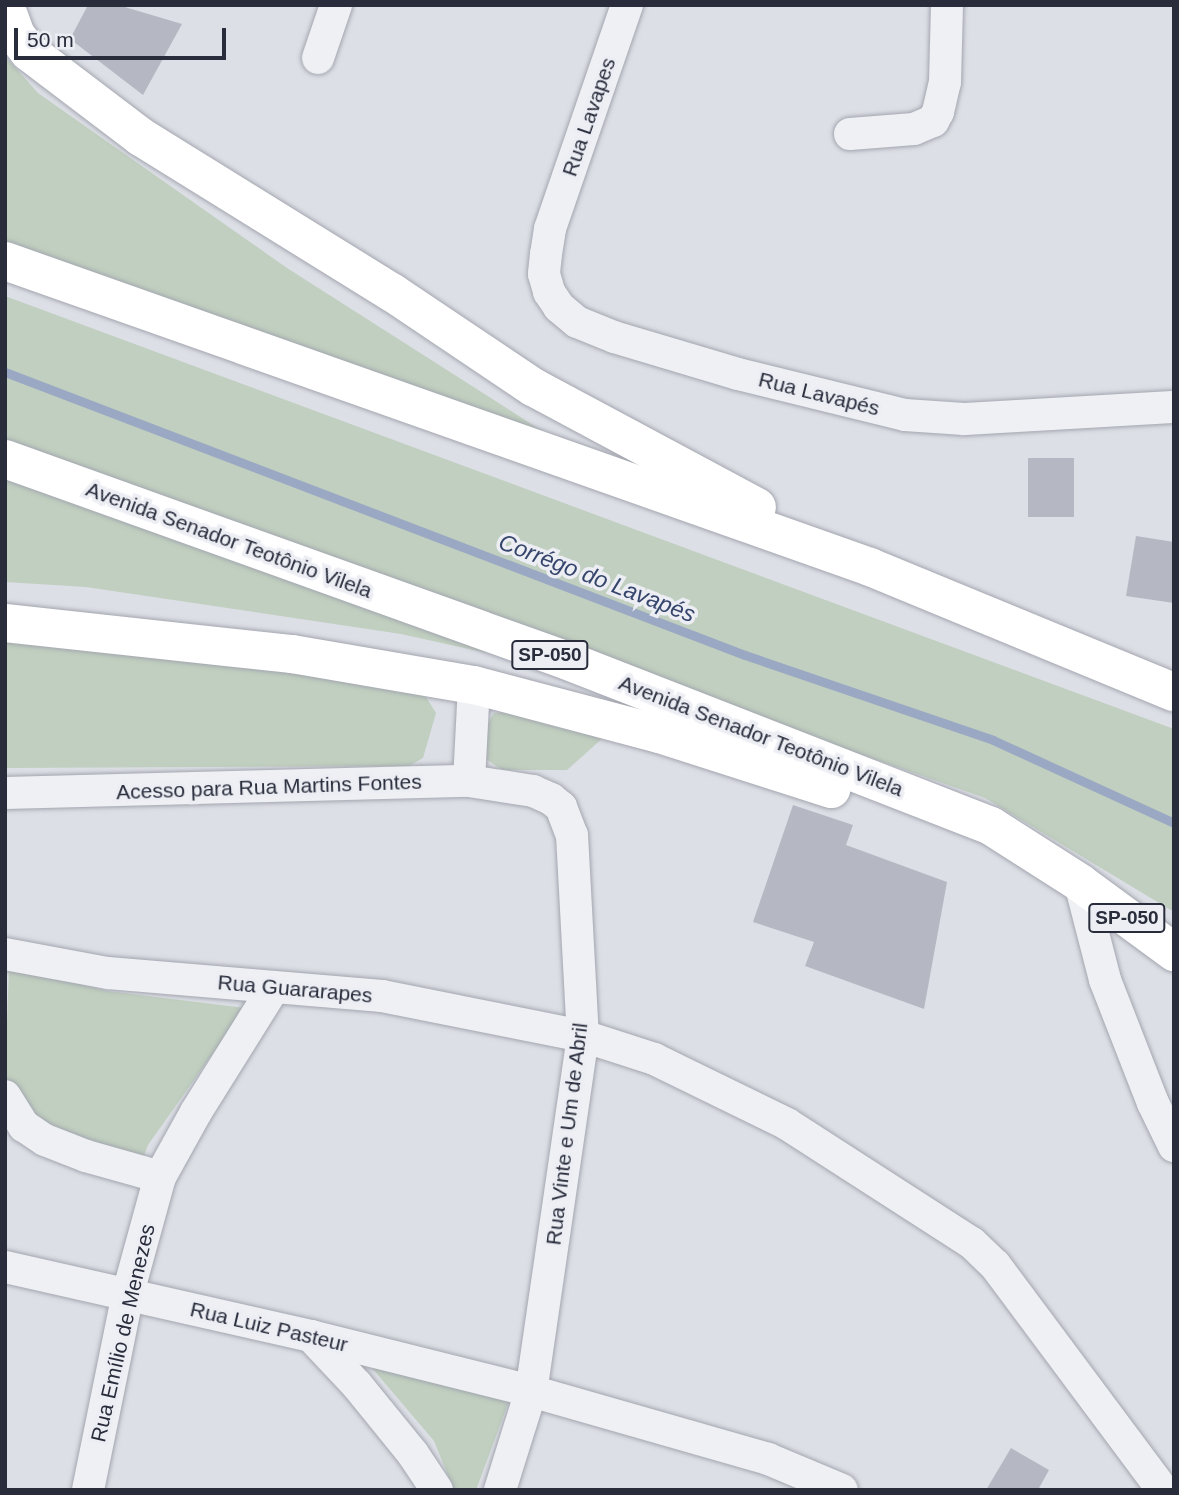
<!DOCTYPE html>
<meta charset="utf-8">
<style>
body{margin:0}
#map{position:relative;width:1179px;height:1495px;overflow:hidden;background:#dddfe6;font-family:Arial,sans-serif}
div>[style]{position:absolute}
.green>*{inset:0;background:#c0cfbf}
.stream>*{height:9px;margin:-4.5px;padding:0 4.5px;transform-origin:4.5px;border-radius:4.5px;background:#9ba8c3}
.building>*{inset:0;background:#b5b8c2;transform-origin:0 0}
.roads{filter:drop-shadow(0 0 2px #a3a6af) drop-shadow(0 0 2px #a3a6af)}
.minor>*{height:32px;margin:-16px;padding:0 16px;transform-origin:16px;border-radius:16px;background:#eff0f4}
.trunk>*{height:38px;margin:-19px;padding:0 19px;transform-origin:19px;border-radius:19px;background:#fff}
span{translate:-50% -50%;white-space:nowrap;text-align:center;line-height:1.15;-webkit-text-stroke:7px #eceef4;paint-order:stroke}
.shield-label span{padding:2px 5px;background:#eceef4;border:2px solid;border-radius:5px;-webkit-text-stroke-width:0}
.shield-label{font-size:19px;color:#282c3b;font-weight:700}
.street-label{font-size:21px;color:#282c3b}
.water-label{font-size:23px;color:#36456b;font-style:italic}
.frame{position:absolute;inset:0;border:7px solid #282c3b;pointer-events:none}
.scale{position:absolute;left:14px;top:28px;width:212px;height:32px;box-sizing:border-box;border:4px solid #282c3b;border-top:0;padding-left:9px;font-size:21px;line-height:24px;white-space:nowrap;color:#282c3b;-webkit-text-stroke:5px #eceef4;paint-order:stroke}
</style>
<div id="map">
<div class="green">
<div style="clip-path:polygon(5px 56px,38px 93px,287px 268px,605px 471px,5px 248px)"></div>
<div style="clip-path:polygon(5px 296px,1174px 729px,1174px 912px,985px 798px,5px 453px)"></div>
<div style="clip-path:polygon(5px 474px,505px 657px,401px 634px,86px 587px,5px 582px)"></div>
<div style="clip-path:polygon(5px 636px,392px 684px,426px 697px,436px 713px,423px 758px,409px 766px,5px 768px)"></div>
<div style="clip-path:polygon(511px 712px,605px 736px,567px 770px,502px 770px,486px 759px,483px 732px,494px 713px)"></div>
<div style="clip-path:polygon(9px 967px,107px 991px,245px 1008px,148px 1145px,142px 1161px,25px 1121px,5px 1079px)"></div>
<div style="clip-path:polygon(366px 1361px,512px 1393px,476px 1490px,454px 1490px,434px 1441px)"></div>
</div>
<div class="stream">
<div style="left:5px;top:372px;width:792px;rotate:20.93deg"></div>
<div style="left:745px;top:655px;width:262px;rotate:18.9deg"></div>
<div style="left:993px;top:740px;width:199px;rotate:24.6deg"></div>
</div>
<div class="building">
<div style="clip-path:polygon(88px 5px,118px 5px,182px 24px,143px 95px,70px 39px)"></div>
<div style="left:1028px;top:458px;width:46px;height:59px"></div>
<div style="clip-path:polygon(1136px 536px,1174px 542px,1174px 603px,1126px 596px)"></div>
<div style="clip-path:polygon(793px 805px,853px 825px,846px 845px,947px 882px,924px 1009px,805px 966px,814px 942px,753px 922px)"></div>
<div style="clip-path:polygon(1011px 1448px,1049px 1470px,1038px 1490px,986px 1490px)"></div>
</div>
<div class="roads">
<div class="minor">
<div style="left:627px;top:5px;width:237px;rotate:109deg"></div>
<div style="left:550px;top:229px;width:25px;rotate:99deg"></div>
<div style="left:546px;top:254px;width:20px;rotate:96deg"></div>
<div style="left:544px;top:274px;width:19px;rotate:74deg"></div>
<div style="left:549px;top:292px;width:18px;rotate:56deg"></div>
<div style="left:559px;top:307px;width:23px;rotate:40deg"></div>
<div style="left:577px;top:322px;width:40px;rotate:22deg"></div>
<div style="left:614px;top:337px;width:129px;rotate:16.6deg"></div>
<div style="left:738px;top:374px;width:172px;rotate:13.8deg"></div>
<div style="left:905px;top:415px;width:59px;rotate:3.9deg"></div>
<div style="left:964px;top:419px;width:210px;rotate:-3.3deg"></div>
<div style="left:318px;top:58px;width:56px;rotate:-71.2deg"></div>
<div style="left:850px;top:134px;width:64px;rotate:-4.5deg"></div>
<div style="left:914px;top:129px;width:21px;rotate:-23deg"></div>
<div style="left:933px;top:121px;width:10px;rotate:-61deg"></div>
<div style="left:938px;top:112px;width:31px;rotate:-77deg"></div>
<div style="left:945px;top:82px;width:77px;rotate:-88.5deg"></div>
<div style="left:469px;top:781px;width:96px;rotate:-87deg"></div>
<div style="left:5px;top:793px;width:464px;rotate:-1.5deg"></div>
<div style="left:469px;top:781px;width:65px;rotate:8.9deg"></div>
<div style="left:533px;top:791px;width:20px;rotate:24deg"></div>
<div style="left:551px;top:799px;width:13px;rotate:39deg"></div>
<div style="left:561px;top:807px;width:30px;rotate:69deg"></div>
<div style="left:572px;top:835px;width:201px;rotate:86.9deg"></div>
<div style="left:583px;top:1036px;width:359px;rotate:98.3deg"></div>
<div style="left:531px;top:1391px;width:104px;rotate:107.4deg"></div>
<div style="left:1080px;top:883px;width:100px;rotate:75.5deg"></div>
<div style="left:1105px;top:980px;width:132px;rotate:68.7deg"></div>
<div style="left:1153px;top:1103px;width:48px;rotate:64deg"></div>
<div style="left:5px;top:954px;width:105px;rotate:10.5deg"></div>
<div style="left:108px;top:973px;width:275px;rotate:4.8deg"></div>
<div style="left:382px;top:996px;width:205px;rotate:11.3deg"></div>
<div style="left:583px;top:1036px;width:75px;rotate:17.9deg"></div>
<div style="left:654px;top:1059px;width:148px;rotate:26deg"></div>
<div style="left:787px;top:1124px;width:220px;rotate:32.8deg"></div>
<div style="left:972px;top:1243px;width:32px;rotate:44deg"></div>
<div style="left:995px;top:1265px;width:281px;rotate:53.3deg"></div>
<div style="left:5px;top:1096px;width:36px;rotate:58deg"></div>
<div style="left:24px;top:1126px;width:25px;rotate:34deg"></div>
<div style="left:45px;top:1140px;width:44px;rotate:21.3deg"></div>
<div style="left:86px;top:1156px;width:77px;rotate:15.8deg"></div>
<div style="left:5px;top:1267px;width:314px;rotate:12.7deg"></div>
<div style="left:311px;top:1336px;width:227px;rotate:14deg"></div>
<div style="left:531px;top:1391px;width:247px;rotate:16deg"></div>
<div style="left:768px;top:1459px;width:80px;rotate:22.7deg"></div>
<div style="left:311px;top:1336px;width:67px;rotate:46.8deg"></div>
<div style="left:357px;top:1385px;width:89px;rotate:50.9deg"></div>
<div style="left:413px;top:1454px;width:43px;rotate:56.3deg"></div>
<div style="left:88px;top:1490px;width:201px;rotate:-78.5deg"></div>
<div style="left:128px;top:1293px;width:120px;rotate:-74.6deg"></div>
<div style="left:160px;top:1177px;width:74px;rotate:-61deg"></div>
<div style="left:196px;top:1112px;width:147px;rotate:-58deg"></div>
</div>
<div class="trunk">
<div style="left:5px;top:5px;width:32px;rotate:70deg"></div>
<div style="left:16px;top:35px;width:21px;rotate:53deg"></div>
<div style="left:29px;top:52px;width:141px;rotate:37.2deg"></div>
<div style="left:141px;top:137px;width:296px;rotate:31.8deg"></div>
<div style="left:393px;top:293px;width:169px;rotate:33.9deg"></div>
<div style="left:533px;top:387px;width:254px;rotate:28.2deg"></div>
<div style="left:5px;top:261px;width:918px;rotate:19.48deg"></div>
<div style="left:870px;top:567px;width:329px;rotate:22.4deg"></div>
<div style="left:5px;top:459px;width:598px;rotate:19.74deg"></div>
<div style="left:568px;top:661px;width:454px;rotate:21.3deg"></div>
<div style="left:991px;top:826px;width:106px;rotate:32.6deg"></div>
<div style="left:1080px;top:883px;width:117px;rotate:36.3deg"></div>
<div style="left:5px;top:623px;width:289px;rotate:6.2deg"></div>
<div style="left:292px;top:654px;width:185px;rotate:9.7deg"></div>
<div style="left:474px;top:685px;width:191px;rotate:14.8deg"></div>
<div style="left:659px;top:734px;width:181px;rotate:17.7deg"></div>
</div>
</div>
<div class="shield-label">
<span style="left:550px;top:655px">SP-050</span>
<span style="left:1127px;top:918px">SP-050</span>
</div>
<div class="street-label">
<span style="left:589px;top:117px;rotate:-71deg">Rua Lavapes</span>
<span style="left:819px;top:394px;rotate:14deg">Rua Lavapés</span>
<span style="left:229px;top:540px;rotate:20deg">Avenida Senador Teotônio Vilela</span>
<span style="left:761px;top:736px;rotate:21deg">Avenida Senador Teotônio Vilela</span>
<span style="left:269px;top:787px;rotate:-2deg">Acesso para Rua Martins Fontes</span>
<span style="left:295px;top:989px;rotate:5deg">Rua Guararapes</span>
<span style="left:567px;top:1134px;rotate:-83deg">Rua Vinte e Um de Abril</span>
<span style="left:269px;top:1327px;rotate:13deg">Rua Luiz Pasteur</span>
<span style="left:123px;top:1333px;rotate:-77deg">Rua Emílio de Menezes</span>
</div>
<div class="water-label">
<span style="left:597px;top:578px;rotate:21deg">Corrégo do Lavapés</span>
</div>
<div class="frame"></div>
<div class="scale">50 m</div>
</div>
